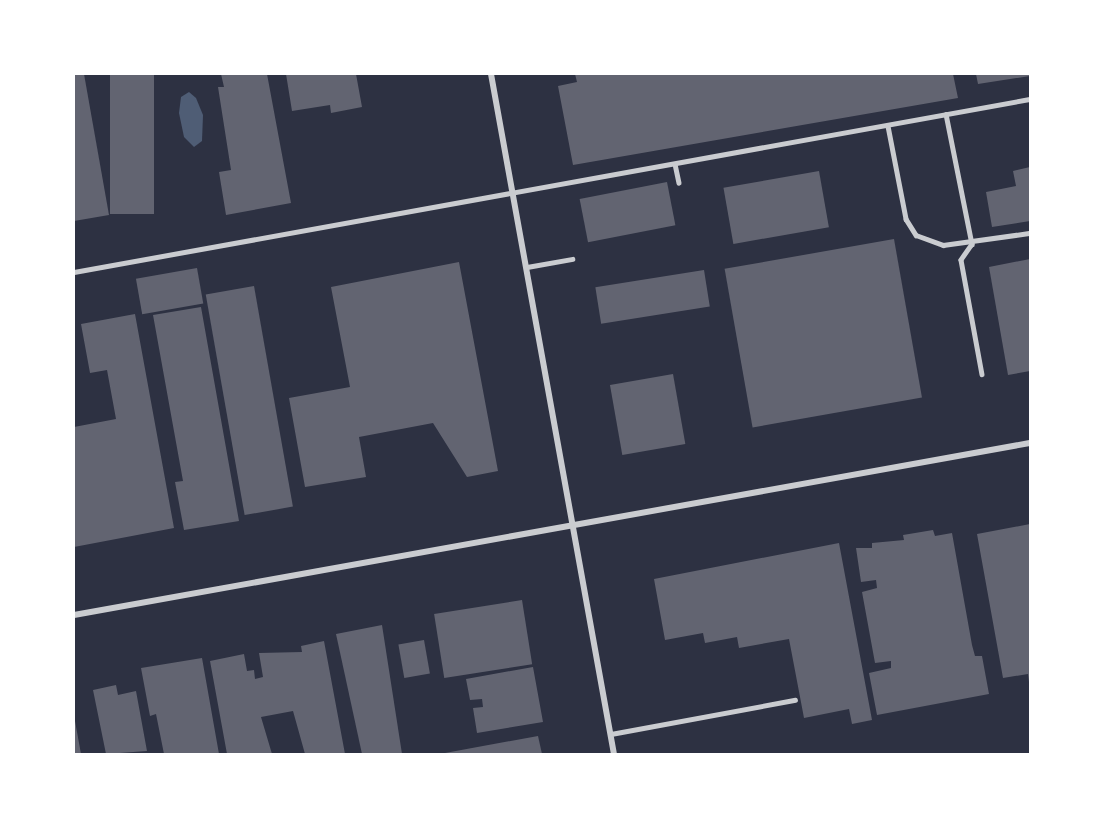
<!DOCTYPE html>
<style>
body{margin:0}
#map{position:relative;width:1104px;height:828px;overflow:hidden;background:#2d3142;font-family:"PT Sans Narrow",sans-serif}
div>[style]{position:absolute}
.water>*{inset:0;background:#4f5d75}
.building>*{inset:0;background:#626471;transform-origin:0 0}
.service>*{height:4.5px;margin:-2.25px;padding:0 2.25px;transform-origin:2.25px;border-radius:2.25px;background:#caccd0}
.minor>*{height:6px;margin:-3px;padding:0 3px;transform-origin:3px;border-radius:3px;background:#caccd0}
span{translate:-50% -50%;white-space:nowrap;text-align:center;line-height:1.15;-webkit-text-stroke:5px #fff;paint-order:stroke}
.frame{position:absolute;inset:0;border:75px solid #fff;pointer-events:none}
</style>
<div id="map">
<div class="water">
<div style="clip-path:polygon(189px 92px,196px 98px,203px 115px,202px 141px,194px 147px,184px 137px,179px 113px,181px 97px)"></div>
</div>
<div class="building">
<div style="clip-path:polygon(74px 74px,84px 74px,109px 215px,74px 221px)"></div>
<div style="left:110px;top:74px;width:44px;height:140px"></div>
<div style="clip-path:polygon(221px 74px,267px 74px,291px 203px,226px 215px,219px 172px,231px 170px,218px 87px,224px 87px)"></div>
<div style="clip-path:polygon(286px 74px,356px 74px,362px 107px,331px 113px,330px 105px,292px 111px)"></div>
<div style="clip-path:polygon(575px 74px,953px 74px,958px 98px,573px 165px,558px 86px,577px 82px)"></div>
<div style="clip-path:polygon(976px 74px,1030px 74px,1030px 76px,978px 84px)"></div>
<div style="clip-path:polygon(1030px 167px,1030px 221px,992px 227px,986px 192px,1016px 186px,1013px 171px)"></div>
<div style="left:819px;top:171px;width:57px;height:97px;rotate:80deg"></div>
<div style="left:667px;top:182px;width:44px;height:89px;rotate:79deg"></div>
<div style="left:894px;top:239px;width:161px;height:172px;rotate:80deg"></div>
<div style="clip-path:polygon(1030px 259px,1030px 371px,1008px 375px,989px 267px)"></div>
<div style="clip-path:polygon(459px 262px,498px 471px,467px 477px,433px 423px,359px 437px,366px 477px,305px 487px,289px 398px,350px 387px,331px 287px)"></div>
<div style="left:197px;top:268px;width:36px;height:62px;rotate:80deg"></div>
<div style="left:704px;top:270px;width:37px;height:110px;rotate:81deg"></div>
<div style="left:254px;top:286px;width:224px;height:49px;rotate:80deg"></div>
<div style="clip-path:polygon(201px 307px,239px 521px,184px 530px,175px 482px,183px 481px,153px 315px)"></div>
<div style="clip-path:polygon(135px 314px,174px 528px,74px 547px,74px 427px,116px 419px,107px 370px,90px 373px,81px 324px)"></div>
<div style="left:673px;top:374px;width:71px;height:64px;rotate:80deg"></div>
<div style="clip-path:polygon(1030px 524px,1030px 682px,1029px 682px,1028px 674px,1003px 678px,977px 534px)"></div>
<div style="clip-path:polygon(933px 530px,935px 536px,952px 533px,972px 645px,975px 656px,982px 656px,989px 694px,877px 715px,869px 673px,891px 668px,891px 661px,875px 663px,862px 592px,877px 588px,876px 580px,861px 582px,856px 548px,872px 548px,872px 543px,904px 540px,903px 535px)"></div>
<div style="clip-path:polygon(839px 543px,872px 720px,852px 724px,849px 709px,804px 718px,789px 639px,739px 648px,737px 637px,705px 643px,703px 633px,665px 640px,654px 579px)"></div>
<div style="left:522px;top:600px;width:65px;height:89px;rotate:81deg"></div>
<div style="clip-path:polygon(382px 625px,402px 754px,362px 754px,336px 634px)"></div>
<div style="left:424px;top:640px;width:34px;height:26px;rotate:80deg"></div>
<div style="clip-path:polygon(324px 641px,345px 754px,305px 754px,293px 711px,261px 717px,272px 754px,227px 754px,210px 661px,244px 654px,247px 671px,254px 670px,255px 679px,263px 677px,259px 653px,302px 652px,301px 646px)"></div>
<div style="clip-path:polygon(202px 658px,219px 754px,164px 754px,156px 714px,150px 716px,141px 668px)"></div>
<div style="clip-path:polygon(533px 667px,543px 722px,477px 733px,473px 708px,483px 707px,482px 699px,470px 700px,466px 679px)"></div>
<div style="clip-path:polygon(116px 685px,118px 695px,136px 691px,147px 751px,106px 754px,93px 690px)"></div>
<div style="clip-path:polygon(74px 721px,75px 721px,81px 754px,74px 754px)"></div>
<div style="clip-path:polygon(538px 736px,542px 754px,445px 754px,445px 753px)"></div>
</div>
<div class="service">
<div style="left:946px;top:114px;width:133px;rotate:78.7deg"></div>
<div style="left:972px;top:244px;width:19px;rotate:125deg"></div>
<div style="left:961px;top:260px;width:116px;rotate:79.6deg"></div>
<div style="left:888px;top:126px;width:95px;rotate:79deg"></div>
<div style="left:906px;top:219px;width:19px;rotate:58deg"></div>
<div style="left:916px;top:235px;width:29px;rotate:20deg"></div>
<div style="left:943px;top:245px;width:88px;rotate:-7.9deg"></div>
<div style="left:675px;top:164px;width:19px;rotate:78deg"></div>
<div style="left:527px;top:267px;width:46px;rotate:-10.1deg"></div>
<div style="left:74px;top:272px;width:972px;rotate:-10.26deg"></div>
<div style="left:611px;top:734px;width:187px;rotate:-10.5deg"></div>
</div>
<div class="minor">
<div style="left:491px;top:74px;width:691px;rotate:79.75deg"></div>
<div style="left:74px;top:615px;width:971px;rotate:-10.2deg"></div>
</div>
<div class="frame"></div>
</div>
